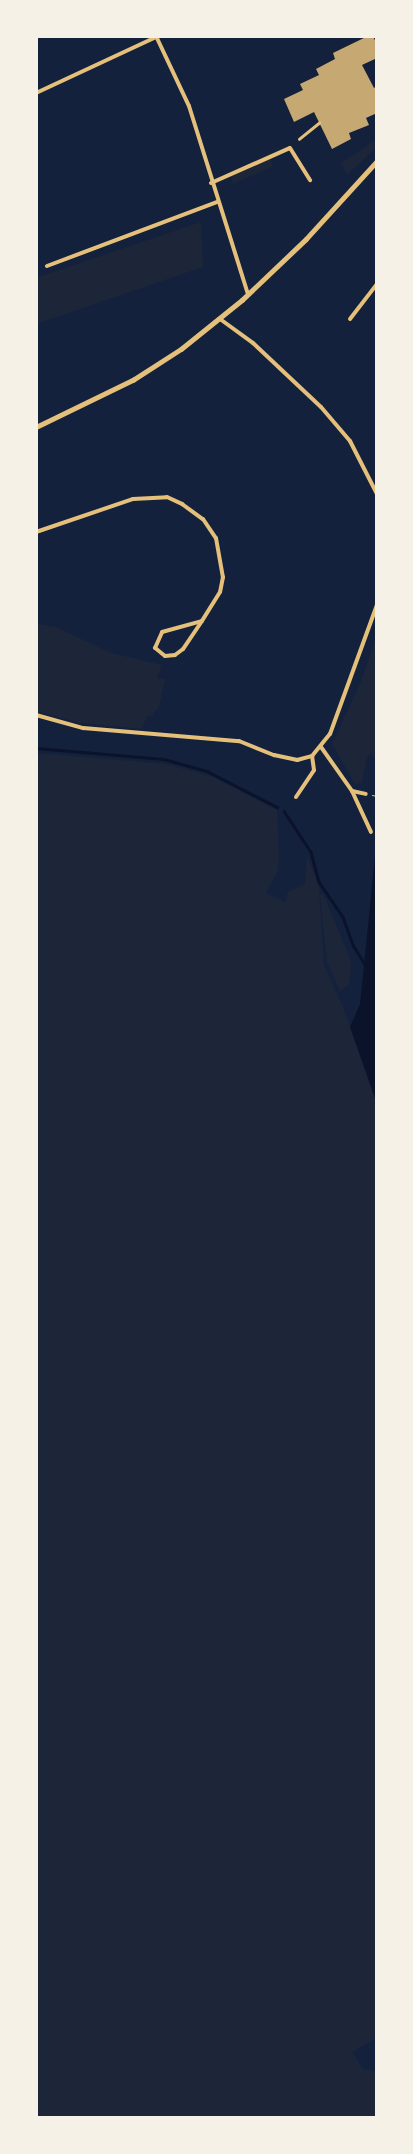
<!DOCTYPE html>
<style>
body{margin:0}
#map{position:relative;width:413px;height:2154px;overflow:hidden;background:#14213d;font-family:Ubuntu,sans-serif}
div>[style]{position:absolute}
.green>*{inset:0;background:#1d2539;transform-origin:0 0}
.water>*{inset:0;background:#0b132b}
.stream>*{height:2.5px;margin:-1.25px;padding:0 1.25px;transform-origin:1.25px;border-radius:1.25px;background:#0b132b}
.building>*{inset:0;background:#c6a872}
.path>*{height:1px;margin:-0.5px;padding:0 0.5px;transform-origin:0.5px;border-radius:0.5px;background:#e5c07b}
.pedestrian>*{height:2.5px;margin:-1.25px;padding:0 1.25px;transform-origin:1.25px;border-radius:1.25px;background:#e5c07b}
.minor>*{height:4px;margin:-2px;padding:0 2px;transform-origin:2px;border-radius:2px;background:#e5c07b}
.tertiary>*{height:4.5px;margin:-2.25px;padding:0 2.25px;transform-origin:2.25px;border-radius:2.25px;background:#e5c07b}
span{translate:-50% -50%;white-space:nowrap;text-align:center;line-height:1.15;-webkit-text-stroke:4px #f6f1e7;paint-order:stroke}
.frame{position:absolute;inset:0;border:38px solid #f6f1e7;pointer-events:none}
</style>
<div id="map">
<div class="green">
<div style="clip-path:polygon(377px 139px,377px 147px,347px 175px,341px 163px)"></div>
<div style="left:270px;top:159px;width:8px;height:43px;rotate:67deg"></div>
<div style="clip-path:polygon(201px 222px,203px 267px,36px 324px,36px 278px)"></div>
<div style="clip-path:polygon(36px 624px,56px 627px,111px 653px,162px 665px,157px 679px,165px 679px,159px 707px,151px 716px,147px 716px,142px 729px,80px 723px,36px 711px)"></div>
<div style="clip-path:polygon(377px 635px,377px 750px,375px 759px,371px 753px,366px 759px,362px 783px,355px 784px,332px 744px,360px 684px)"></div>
<div style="clip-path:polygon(36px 753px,166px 764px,213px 777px,277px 810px,279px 859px,277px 872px,266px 893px,285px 902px,288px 892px,305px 884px,307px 855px,319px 887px,324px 965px,343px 1007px,377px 1104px,377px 2038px,352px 2052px,363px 2069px,377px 2071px,377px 2118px,36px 2118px)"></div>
<div style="clip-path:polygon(323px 894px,351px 961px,349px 984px,340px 991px,327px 962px,320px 895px)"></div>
</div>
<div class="water">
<div style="clip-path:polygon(377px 836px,377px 1104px,350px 1027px,360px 1004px)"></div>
</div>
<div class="stream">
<div style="left:36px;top:748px;width:128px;rotate:4.9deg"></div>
<div style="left:164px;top:759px;width:45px;rotate:15.6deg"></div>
<div style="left:207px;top:771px;width:79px;rotate:27.2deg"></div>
<div style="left:284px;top:811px;width:49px;rotate:56.6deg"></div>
<div style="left:311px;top:852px;width:31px;rotate:75deg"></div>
<div style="left:319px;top:882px;width:42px;rotate:55.6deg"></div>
<div style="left:343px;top:917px;width:30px;rotate:70deg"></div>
<div style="left:353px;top:945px;width:22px;rotate:58deg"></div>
</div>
<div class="building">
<div style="clip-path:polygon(368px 36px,373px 36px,377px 45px,377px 58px,362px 65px,374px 88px,377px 86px,377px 113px,366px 118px,369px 125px,349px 133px,351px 139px,332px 149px,314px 112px,294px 122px,284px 99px,303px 90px,300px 84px,319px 75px,316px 69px,335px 59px,333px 53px)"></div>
</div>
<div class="path">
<div style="left:372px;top:795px;width:5px;rotate:11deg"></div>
</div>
<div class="pedestrian">
<div style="left:299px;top:139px;width:26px;rotate:-39deg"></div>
</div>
<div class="minor">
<div style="left:156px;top:36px;width:77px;rotate:64.8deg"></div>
<div style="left:189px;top:106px;width:197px;rotate:72.6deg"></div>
<div style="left:36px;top:93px;width:132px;rotate:-25deg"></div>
<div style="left:211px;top:183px;width:86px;rotate:-23.9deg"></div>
<div style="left:290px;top:148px;width:38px;rotate:58deg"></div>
<div style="left:47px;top:266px;width:182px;rotate:-20.6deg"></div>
<div style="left:220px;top:319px;width:41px;rotate:36deg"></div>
<div style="left:253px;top:343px;width:93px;rotate:43.3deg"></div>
<div style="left:321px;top:407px;width:45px;rotate:49.5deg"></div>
<div style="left:350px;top:441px;width:59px;rotate:63deg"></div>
<div style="left:350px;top:319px;width:44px;rotate:-52.4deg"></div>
<div style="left:36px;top:532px;width:102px;rotate:-18.8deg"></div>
<div style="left:133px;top:499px;width:34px;rotate:-3deg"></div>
<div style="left:167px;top:497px;width:17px;rotate:25deg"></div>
<div style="left:182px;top:504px;width:26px;rotate:36deg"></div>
<div style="left:203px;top:519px;width:23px;rotate:56deg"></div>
<div style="left:216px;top:538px;width:40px;rotate:80deg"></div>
<div style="left:223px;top:577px;width:15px;rotate:101deg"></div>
<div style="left:220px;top:592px;width:34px;rotate:122deg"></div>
<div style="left:202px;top:621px;width:34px;rotate:124deg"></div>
<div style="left:183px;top:649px;width:10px;rotate:143deg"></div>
<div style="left:175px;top:655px;width:10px;rotate:174deg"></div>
<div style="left:165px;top:656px;width:13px;rotate:-141deg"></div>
<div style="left:155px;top:648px;width:17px;rotate:-66deg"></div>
<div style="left:162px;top:632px;width:41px;rotate:-15.4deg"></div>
<div style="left:36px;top:715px;width:49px;rotate:15.5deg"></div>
<div style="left:83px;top:728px;width:157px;rotate:4.8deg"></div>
<div style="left:239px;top:741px;width:38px;rotate:22deg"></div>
<div style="left:274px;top:755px;width:24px;rotate:12deg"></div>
<div style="left:297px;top:760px;width:16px;rotate:-15deg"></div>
<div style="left:312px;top:756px;width:28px;rotate:-51deg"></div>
<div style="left:330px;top:734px;width:137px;rotate:-70deg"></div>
<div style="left:321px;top:747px;width:54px;rotate:54.8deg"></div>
<div style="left:352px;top:791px;width:45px;rotate:65.1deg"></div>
<div style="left:352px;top:791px;width:14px;rotate:12deg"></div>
<div style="left:296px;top:797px;width:32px;rotate:-56deg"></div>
<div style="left:314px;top:770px;width:14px;rotate:-98deg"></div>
</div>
<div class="tertiary">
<div style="left:36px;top:427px;width:108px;rotate:-25.9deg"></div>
<div style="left:133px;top:380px;width:57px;rotate:-32.9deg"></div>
<div style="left:181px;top:349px;width:78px;rotate:-38.8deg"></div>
<div style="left:242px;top:300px;width:88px;rotate:-43.6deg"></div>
<div style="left:306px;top:239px;width:105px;rotate:-47.7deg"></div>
</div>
<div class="frame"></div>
</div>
